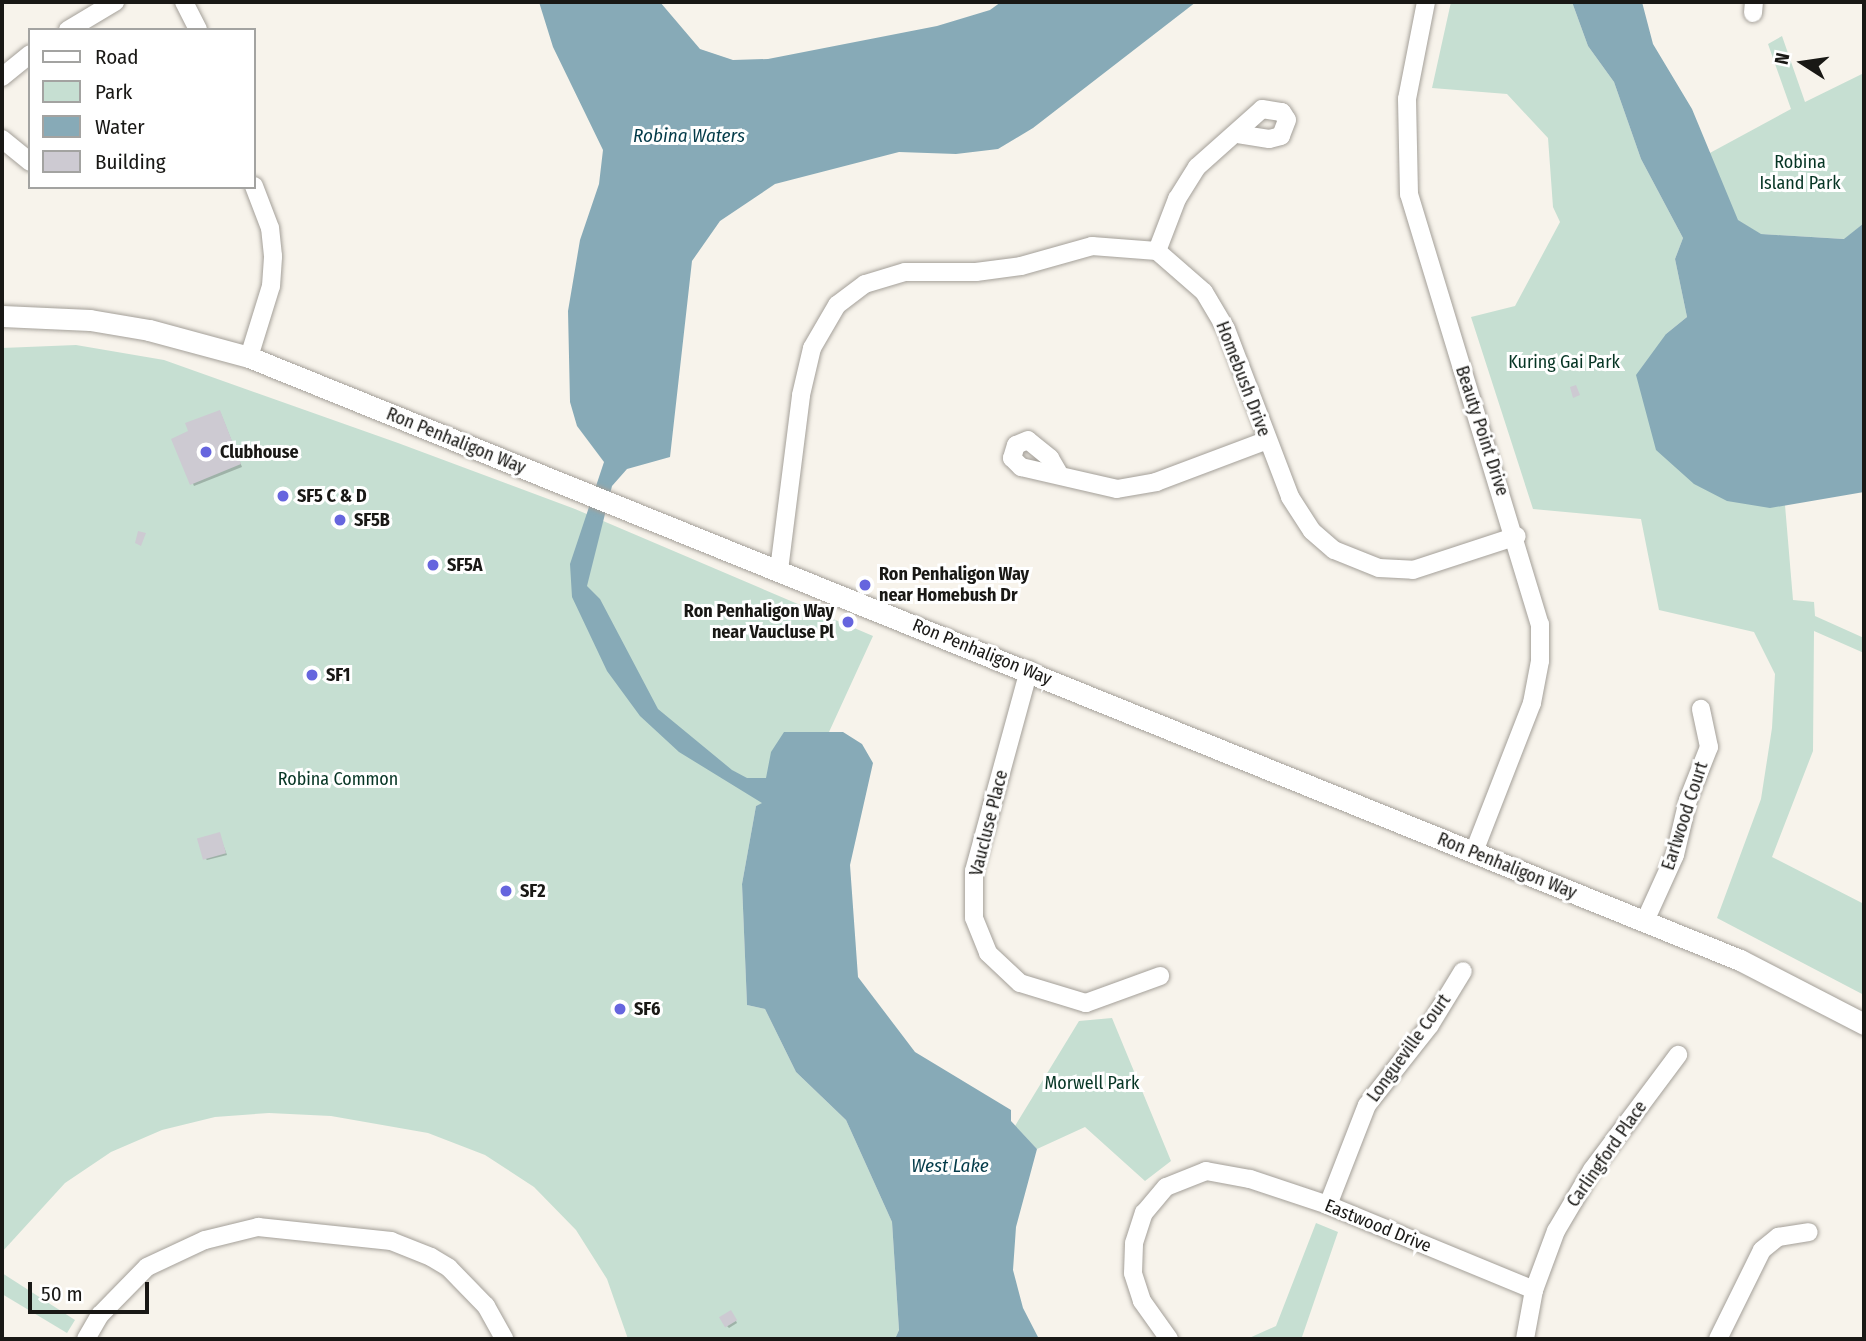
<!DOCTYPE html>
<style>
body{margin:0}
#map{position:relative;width:1866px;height:1341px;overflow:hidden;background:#f7f3eb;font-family:"Fira Sans Condensed",sans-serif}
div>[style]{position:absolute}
.green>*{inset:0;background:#c6dfd2}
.water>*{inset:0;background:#87aab7}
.shadow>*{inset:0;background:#0003}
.building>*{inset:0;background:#cdcad2;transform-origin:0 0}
.roads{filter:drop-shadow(0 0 2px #a4a099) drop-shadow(0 0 2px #a4a099)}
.minor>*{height:18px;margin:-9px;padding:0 9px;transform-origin:9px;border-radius:9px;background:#fff}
.tertiary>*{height:21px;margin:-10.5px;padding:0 10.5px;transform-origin:10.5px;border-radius:10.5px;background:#fff}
.dots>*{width:19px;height:19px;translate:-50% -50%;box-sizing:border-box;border:4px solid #fff;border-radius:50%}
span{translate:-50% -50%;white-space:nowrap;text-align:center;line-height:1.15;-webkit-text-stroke:6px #fff;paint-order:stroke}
.park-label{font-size:18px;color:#063524}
.street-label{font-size:18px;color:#191815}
.poi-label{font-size:18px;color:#191815;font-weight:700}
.left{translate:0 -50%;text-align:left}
.right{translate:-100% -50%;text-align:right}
.water-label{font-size:19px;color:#043b49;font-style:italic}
.frame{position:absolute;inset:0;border:4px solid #191815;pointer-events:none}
.legend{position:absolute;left:28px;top:28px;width:228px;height:161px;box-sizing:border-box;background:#fff;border:2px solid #a3a3a1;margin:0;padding:9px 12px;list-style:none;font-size:21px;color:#191815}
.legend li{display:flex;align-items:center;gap:14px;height:35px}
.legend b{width:35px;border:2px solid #a3a3a1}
.north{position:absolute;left:1768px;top:28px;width:70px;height:70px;-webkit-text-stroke:5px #fff;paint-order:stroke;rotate:282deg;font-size:19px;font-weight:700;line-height:28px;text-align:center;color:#191815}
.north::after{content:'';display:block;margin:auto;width:24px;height:32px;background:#191815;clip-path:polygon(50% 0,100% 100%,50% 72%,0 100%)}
.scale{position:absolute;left:28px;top:1282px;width:121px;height:32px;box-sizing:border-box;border:4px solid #191815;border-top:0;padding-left:9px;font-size:21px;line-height:24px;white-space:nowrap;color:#191815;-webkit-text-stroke:5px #fff;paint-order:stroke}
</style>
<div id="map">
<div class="green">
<div style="clip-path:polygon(1451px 2px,1572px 2px,1588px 46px,1614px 82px,1641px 159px,1683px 238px,1675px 259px,1687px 317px,1666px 334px,1769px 507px,1785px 505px,1793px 600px,1814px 602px,1815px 616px,1864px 638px,1864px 653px,1814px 631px,1813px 751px,1772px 857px,1864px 904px,1864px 995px,1717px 918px,1761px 799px,1772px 728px,1775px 674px,1754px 632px,1659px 610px,1641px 519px,1533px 509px,1471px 317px,1515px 306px,1560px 222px,1553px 207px,1548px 138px,1507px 94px,1432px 88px)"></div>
<div style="clip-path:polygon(1782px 36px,1805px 102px,1864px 73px,1864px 223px,1845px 239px,1760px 234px,1737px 220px,1708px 154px,1791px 109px,1768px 44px)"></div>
<div style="clip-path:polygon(76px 345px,164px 360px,398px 443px,575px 509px,873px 636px,829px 732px,785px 732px,763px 803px,756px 806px,742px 884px,747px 1005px,765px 1009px,796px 1072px,846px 1120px,892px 1222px,899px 1330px,895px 1339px,628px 1339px,607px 1279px,576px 1230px,534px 1187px,485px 1155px,428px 1133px,331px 1116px,269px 1113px,215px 1117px,162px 1130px,111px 1152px,65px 1183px,2px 1252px,2px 348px)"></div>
<div style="clip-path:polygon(1112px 1018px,1171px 1161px,1145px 1181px,1085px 1127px,1037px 1149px,1015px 1126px,1079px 1021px)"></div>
<div style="clip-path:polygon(1316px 1223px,1338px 1232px,1302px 1337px,1247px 1339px,1276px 1326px)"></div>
<div style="clip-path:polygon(2px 1273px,75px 1320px,67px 1333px,2px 1294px)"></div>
</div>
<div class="water">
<div style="clip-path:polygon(539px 2px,660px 2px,700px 49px,733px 60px,768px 59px,937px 26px,990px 10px,1001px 2px,1196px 2px,1033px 128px,998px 149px,956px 154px,899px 152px,775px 184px,720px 221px,692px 261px,670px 457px,627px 469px,612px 486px,587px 586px,600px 599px,658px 709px,732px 770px,747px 778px,766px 778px,771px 752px,784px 732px,843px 732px,862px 744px,873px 763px,850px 865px,858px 977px,915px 1052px,1011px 1110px,1011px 1121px,1037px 1149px,1016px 1227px,1013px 1270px,1023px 1308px,1039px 1339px,895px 1339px,899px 1330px,892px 1222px,846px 1120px,796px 1072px,765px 1009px,747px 1005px,742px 884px,756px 806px,762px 803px,679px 752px,640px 716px,607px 671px,572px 597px,570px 564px,604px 462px,577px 426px,570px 402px,568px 311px,580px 240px,599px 184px,603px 150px,553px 47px)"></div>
<div style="clip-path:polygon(1572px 2px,1642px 2px,1653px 44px,1692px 109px,1738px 220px,1761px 234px,1844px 239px,1864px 223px,1864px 492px,1770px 508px,1727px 501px,1694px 484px,1656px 450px,1636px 375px,1666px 334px,1687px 317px,1675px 259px,1683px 238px,1641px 159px,1614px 82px,1588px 46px)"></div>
</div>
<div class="shadow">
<div style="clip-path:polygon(221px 414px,242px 467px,194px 486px,174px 440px)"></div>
<div style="clip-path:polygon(219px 834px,227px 855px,207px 860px,205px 858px)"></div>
<div style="clip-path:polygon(733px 1315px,737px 1323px,729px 1328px,727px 1326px)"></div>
</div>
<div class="building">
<div style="clip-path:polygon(1576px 385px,1580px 395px,1573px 398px,1570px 387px)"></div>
<div style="clip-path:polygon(220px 410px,241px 464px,190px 485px,171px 439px,188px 431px,185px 423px)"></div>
<div style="clip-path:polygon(138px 531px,146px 533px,141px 546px,135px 543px)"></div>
<div style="left:220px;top:832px;width:22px;height:24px;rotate:74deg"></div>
<div style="left:731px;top:1310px;width:12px;height:14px;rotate:59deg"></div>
</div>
<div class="roads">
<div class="minor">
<div style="left:184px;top:2px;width:31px;rotate:63deg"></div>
<div style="left:1426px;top:2px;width:99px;rotate:101.1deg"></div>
<div style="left:1407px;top:99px;width:95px;rotate:88.8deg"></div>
<div style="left:1409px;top:194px;width:450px;rotate:73.1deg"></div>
<div style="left:1540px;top:624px;width:37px;rotate:90deg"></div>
<div style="left:1540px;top:661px;width:43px;rotate:100.8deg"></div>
<div style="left:1532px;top:703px;width:160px;rotate:111.3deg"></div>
<div style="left:1753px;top:13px;width:11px;rotate:-85deg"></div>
<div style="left:68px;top:30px;width:55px;rotate:-30.8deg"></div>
<div style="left:2px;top:77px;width:36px;rotate:-39deg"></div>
<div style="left:2px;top:139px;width:36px;rotate:39deg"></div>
<div style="left:1157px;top:251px;width:56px;rotate:-69deg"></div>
<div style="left:1177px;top:199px;width:38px;rotate:-58deg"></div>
<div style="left:1197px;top:167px;width:87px;rotate:-41.7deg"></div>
<div style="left:1262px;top:109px;width:20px;rotate:9deg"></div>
<div style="left:1282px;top:112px;width:9px;rotate:58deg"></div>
<div style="left:1287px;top:120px;width:17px;rotate:111deg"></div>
<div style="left:1281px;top:136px;width:12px;rotate:166deg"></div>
<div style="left:1269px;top:139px;width:30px;rotate:-171deg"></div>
<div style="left:249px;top:357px;width:74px;rotate:-72.8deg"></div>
<div style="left:271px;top:286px;width:30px;rotate:-86deg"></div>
<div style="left:273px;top:256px;width:28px;rotate:-96deg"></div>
<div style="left:270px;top:228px;width:45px;rotate:-110.9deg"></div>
<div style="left:1058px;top:472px;width:16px;rotate:-120deg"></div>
<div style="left:1050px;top:458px;width:28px;rotate:-141deg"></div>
<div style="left:1028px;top:440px;width:13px;rotate:157deg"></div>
<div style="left:1016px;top:445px;width:14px;rotate:107deg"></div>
<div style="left:1012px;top:458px;width:13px;rotate:45deg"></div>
<div style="left:1021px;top:467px;width:98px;rotate:12.9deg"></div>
<div style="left:1117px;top:489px;width:40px;rotate:-10deg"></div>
<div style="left:1156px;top:482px;width:116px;rotate:-20.6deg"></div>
<div style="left:779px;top:570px;width:176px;rotate:-82.8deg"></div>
<div style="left:801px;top:395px;width:48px;rotate:-76.8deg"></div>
<div style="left:812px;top:348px;width:50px;rotate:-59.8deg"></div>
<div style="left:837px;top:305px;width:35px;rotate:-37deg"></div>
<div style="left:865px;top:284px;width:42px;rotate:-16.7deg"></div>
<div style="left:905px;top:272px;width:71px"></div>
<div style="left:976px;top:272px;width:45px;rotate:-7.6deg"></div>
<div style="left:1021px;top:266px;width:74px;rotate:-15.7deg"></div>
<div style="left:1092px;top:246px;width:65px;rotate:4.4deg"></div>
<div style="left:1157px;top:251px;width:62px;rotate:41.1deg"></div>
<div style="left:1204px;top:292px;width:43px;rotate:59.3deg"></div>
<div style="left:1226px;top:329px;width:180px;rotate:69.1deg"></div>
<div style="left:1290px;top:497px;width:40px;rotate:57.1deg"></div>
<div style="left:1312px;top:531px;width:29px;rotate:41deg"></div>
<div style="left:1334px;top:550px;width:48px;rotate:21.8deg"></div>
<div style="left:1379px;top:568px;width:34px;rotate:3deg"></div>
<div style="left:1413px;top:570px;width:109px;rotate:-18.1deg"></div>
<div style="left:1029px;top:670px;width:208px;rotate:105.3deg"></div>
<div style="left:974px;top:871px;width:47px;rotate:90deg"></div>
<div style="left:974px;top:918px;width:38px;rotate:68deg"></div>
<div style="left:988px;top:953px;width:44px;rotate:43.2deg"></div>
<div style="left:1020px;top:983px;width:69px;rotate:16.9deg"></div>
<div style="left:1086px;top:1003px;width:79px;rotate:-20deg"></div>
<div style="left:1645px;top:921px;width:72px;rotate:-65.6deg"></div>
<div style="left:1675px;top:855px;width:57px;rotate:-76.7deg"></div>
<div style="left:1688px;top:800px;width:57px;rotate:-68.4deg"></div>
<div style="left:1709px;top:747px;width:39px;rotate:-102deg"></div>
<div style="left:1328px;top:1205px;width:107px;rotate:-68.7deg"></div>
<div style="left:1367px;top:1105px;width:102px;rotate:-51.8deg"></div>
<div style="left:1430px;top:1025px;width:63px;rotate:-58.6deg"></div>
<div style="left:86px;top:1339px;width:28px;rotate:-60deg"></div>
<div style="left:100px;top:1315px;width:67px;rotate:-45.6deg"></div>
<div style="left:147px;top:1267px;width:64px;rotate:-25deg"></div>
<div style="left:205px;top:1240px;width:55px;rotate:-13.8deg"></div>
<div style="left:258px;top:1227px;width:134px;rotate:6deg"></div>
<div style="left:391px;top:1241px;width:43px;rotate:21.8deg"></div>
<div style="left:431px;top:1257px;width:21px;rotate:31deg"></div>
<div style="left:449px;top:1268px;width:53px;rotate:45.8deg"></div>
<div style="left:486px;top:1306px;width:38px;rotate:61deg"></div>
<div style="left:1169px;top:1339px;width:47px;rotate:-125.4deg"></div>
<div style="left:1142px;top:1301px;width:29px;rotate:-108deg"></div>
<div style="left:1133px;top:1273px;width:30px;rotate:-88deg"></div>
<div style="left:1134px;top:1243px;width:32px;rotate:-72deg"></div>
<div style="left:1144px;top:1213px;width:34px;rotate:-50deg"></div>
<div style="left:1166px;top:1187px;width:43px;rotate:-21.8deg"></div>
<div style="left:1206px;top:1171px;width:45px;rotate:10.3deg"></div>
<div style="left:1250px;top:1179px;width:82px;rotate:18.4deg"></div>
<div style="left:1328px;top:1205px;width:223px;rotate:22.4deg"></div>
<div style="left:1525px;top:1339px;width:50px;rotate:-79.6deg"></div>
<div style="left:1534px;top:1290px;width:63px;rotate:-69.6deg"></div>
<div style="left:1556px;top:1231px;width:71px;rotate:-59.5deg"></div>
<div style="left:1592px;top:1170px;width:144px;rotate:-53.2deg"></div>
<div style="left:1718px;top:1339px;width:99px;rotate:-63.7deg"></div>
<div style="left:1762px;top:1250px;width:21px;rotate:-39deg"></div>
<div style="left:1778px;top:1237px;width:31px;rotate:-9deg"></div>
</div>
<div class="tertiary">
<div style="left:2px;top:316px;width:88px;rotate:2.6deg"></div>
<div style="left:90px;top:320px;width:60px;rotate:9.6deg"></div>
<div style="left:149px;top:330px;width:104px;rotate:15.1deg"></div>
<div style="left:249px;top:357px;width:1608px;rotate:22.02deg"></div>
<div style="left:1740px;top:960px;width:140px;rotate:27.3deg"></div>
</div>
</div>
<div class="dots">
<div style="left:206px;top:452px;background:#6665de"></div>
<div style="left:283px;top:496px;background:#6665de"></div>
<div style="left:340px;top:520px;background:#6665de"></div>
<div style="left:433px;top:565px;background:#6665de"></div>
<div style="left:865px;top:585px;background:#6665de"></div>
<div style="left:848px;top:622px;background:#6665de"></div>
<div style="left:312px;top:675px;background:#6665de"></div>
<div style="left:506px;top:891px;background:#6665de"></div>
<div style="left:620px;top:1009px;background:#6665de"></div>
</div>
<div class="park-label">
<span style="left:1800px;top:173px">Robina<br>Island Park</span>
<span style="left:1564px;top:362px">Kuring Gai Park</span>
<span style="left:338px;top:779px">Robina Common</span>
<span style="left:1092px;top:1083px">Morwell Park</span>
</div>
<div class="street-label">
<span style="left:1243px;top:379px;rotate:69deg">Homebush Drive</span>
<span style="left:1482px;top:431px;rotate:72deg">Beauty Point Drive</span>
<span style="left:456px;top:441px;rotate:22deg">Ron Penhaligon Way</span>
<span style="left:982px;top:652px;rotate:22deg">Ron Penhaligon Way</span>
<span style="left:1685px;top:816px;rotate:-72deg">Earlwood Court</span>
<span style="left:989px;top:823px;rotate:-76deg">Vaucluse Place</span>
<span style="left:1507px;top:866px;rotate:22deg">Ron Penhaligon Way</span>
<span style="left:1409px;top:1048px;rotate:-54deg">Longueville Court</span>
<span style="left:1607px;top:1154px;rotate:-55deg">Carlingford Place</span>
<span style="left:1378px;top:1226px;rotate:22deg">Eastwood Drive</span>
</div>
<div class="poi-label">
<span class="left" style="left:220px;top:452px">Clubhouse</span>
<span class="left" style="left:297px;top:496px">SF5 C &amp; D</span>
<span class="left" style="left:354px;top:520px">SF5B</span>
<span class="left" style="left:447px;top:565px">SF5A</span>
<span class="left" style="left:879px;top:585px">Ron Penhaligon Way<br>near Homebush Dr</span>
<span class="right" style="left:834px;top:622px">Ron Penhaligon Way<br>near Vaucluse Pl</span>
<span class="left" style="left:326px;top:675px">SF1</span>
<span class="left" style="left:520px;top:891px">SF2</span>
<span class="left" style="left:634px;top:1009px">SF6</span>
</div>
<div class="water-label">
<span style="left:689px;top:136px">Robina Waters</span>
<span style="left:950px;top:1166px">West Lake</span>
</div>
<div class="frame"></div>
<ul class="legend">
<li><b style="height:9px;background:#fff"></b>Road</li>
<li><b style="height:19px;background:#c6dfd2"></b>Park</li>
<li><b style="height:19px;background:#87aab7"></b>Water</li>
<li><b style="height:19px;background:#cdcad2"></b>Building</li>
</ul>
<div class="north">N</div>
<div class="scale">50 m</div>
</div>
